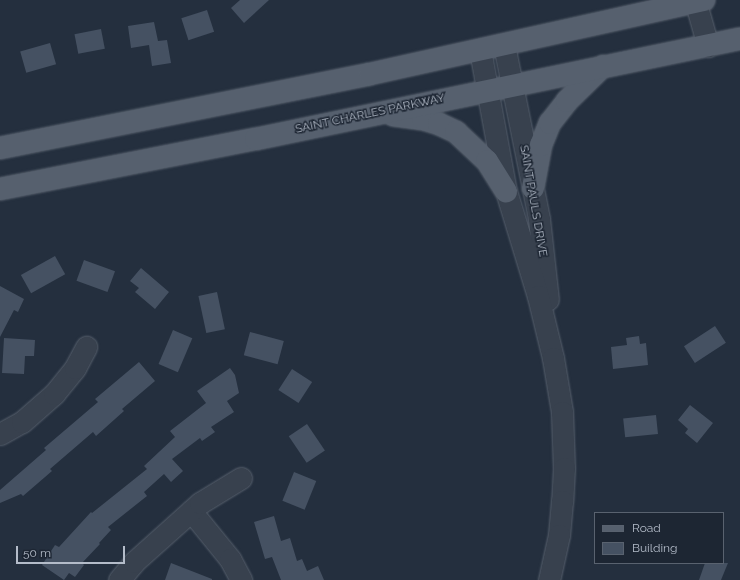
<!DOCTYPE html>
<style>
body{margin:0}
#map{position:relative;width:740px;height:580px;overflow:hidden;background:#242f3e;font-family:Raleway,sans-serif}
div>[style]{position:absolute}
.building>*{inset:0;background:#455162;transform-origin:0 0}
.roads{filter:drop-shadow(0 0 1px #565f6c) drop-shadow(0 0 1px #565f6c)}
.minor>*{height:21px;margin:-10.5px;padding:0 10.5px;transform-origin:10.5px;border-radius:10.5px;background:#38414e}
.major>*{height:22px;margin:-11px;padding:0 11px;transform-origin:11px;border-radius:11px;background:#56606e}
span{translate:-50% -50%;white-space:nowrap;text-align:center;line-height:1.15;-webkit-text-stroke:3px #1d2633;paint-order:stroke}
.street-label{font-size:12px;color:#b4bcc9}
.legend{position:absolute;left:594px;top:512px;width:130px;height:52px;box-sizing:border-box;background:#1d2633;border:1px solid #59626f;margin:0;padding:5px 7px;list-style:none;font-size:12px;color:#b4bcc9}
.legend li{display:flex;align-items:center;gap:8px;height:20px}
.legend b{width:20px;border:1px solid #59626f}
.scale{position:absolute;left:16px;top:546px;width:109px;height:18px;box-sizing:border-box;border:2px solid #b4bcc9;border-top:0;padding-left:5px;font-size:12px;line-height:14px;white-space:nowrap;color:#b4bcc9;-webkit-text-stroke:3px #1d2633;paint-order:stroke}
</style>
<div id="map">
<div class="building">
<div style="clip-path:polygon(240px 0,269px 0,244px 23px,231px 8px)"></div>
<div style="left:207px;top:10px;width:23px;height:27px;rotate:72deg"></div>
<div style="clip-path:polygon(154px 22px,158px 41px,167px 40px,171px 63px,152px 66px,149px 45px,131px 48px,128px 26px)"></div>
<div style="left:101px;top:29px;width:20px;height:27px;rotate:79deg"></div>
<div style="left:50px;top:43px;width:22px;height:31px;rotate:74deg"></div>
<div style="left:55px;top:256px;width:21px;height:39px;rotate:61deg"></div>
<div style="left:84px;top:260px;width:33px;height:22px;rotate:20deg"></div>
<div style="clip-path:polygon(141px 268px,169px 292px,155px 309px,135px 292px,139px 288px,130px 281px)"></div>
<div style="clip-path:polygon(0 286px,24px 299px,18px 312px,14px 310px,0 337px)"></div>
<div style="left:217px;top:292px;width:38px;height:19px;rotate:78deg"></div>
<div style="left:715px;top:326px;width:20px;height:37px;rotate:57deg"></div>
<div style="left:173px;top:330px;width:21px;height:37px;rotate:23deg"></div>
<div style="left:250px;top:332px;width:35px;height:24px;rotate:15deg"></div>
<div style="clip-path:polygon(639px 336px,640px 344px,646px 343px,648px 365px,613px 369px,611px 347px,627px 345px,626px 338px)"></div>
<div style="clip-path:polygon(4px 338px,35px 340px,34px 356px,25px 356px,24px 374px,2px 373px)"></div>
<div style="clip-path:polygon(139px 362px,155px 381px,122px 409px,124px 411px,96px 436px,93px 432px,50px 469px,52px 471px,23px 496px,21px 494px,0 503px,0 490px,46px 450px,44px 448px,98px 402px,95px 399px)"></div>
<div style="clip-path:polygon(230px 368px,235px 375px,239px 393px,227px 401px,234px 412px,211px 427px,215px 432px,202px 441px,200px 438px,172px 459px,183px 471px,171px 482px,164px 474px,144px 492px,147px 496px,108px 527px,111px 530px,99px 543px,100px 544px,82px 563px,84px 565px,75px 577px,69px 573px,64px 580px,42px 565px,55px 545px,59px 547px,91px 512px,92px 513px,147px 469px,144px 466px,175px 437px,170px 431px,206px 403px,197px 391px)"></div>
<div style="left:292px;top:369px;width:24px;height:25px;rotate:33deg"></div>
<div style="clip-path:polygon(690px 405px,713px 423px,697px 443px,685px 433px,688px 429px,678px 420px)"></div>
<div style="left:656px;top:415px;width:19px;height:33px;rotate:84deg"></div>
<div style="left:307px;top:424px;width:32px;height:22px;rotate:56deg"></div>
<div style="left:294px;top:472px;width:24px;height:31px;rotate:22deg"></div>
<div style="clip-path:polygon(274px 516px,281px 541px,290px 538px,297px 561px,302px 559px,307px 571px,318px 566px,324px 580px,281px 580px,272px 557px,265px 559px,254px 522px)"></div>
<div style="clip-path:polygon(171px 563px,212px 579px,212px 580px,165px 580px)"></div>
<div style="clip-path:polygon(705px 563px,728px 563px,721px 580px,699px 580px)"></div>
</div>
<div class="roads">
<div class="minor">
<div style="left:695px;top:0;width:48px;rotate:74.2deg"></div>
<div style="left:504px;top:45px;width:177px;rotate:78.6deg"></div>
<div style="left:539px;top:219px;width:81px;rotate:83.7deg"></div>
<div style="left:480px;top:50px;width:143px;rotate:79.6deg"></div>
<div style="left:506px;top:191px;width:110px;rotate:73.1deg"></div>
<div style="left:538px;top:296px;width:64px;rotate:76.4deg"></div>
<div style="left:553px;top:358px;width:55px;rotate:80.5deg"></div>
<div style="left:562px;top:412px;width:56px;rotate:88deg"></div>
<div style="left:564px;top:468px;width:33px;rotate:93deg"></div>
<div style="left:562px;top:501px;width:34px;rotate:95deg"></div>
<div style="left:559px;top:535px;width:46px;rotate:102.5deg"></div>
<div style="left:0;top:434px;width:25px;rotate:-29deg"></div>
<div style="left:22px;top:422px;width:43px;rotate:-41.2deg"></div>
<div style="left:54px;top:394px;width:33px;rotate:-51deg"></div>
<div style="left:75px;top:368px;width:24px;rotate:-62deg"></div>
<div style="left:191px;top:511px;width:62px;rotate:50.9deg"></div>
<div style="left:230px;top:559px;width:24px;rotate:62deg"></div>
<div style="left:119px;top:580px;width:23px;rotate:-50deg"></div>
<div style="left:134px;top:562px;width:89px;rotate:-41.8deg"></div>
<div style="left:200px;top:503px;width:48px;rotate:-31.4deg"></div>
</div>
<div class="major">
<div style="left:393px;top:115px;width:30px;rotate:8deg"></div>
<div style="left:423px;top:119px;width:17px;rotate:17deg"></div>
<div style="left:439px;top:124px;width:19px;rotate:25deg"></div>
<div style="left:456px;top:132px;width:42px;rotate:43.1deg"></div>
<div style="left:487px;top:161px;width:36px;rotate:58deg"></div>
<div style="left:0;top:148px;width:377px;rotate:-11.3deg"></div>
<div style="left:370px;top:74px;width:342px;rotate:-12.5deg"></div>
<div style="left:533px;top:188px;width:44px;rotate:-79.5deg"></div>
<div style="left:541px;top:145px;width:24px;rotate:-68deg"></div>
<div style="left:550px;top:123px;width:28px;rotate:-52deg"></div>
<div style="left:567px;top:101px;width:50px;rotate:-44.2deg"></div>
<div style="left:0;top:189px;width:261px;rotate:-11.1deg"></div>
<div style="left:256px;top:139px;width:494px;rotate:-11.7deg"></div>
</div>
</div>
<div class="street-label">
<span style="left:370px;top:114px;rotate:-12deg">SAINT CHARLES PARKWAY</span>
<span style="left:533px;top:201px;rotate:80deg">SAINT PAULS DRIVE</span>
</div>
<ul class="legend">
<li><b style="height:5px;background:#56606e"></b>Road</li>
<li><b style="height:11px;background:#455162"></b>Building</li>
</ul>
<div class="scale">50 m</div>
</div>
